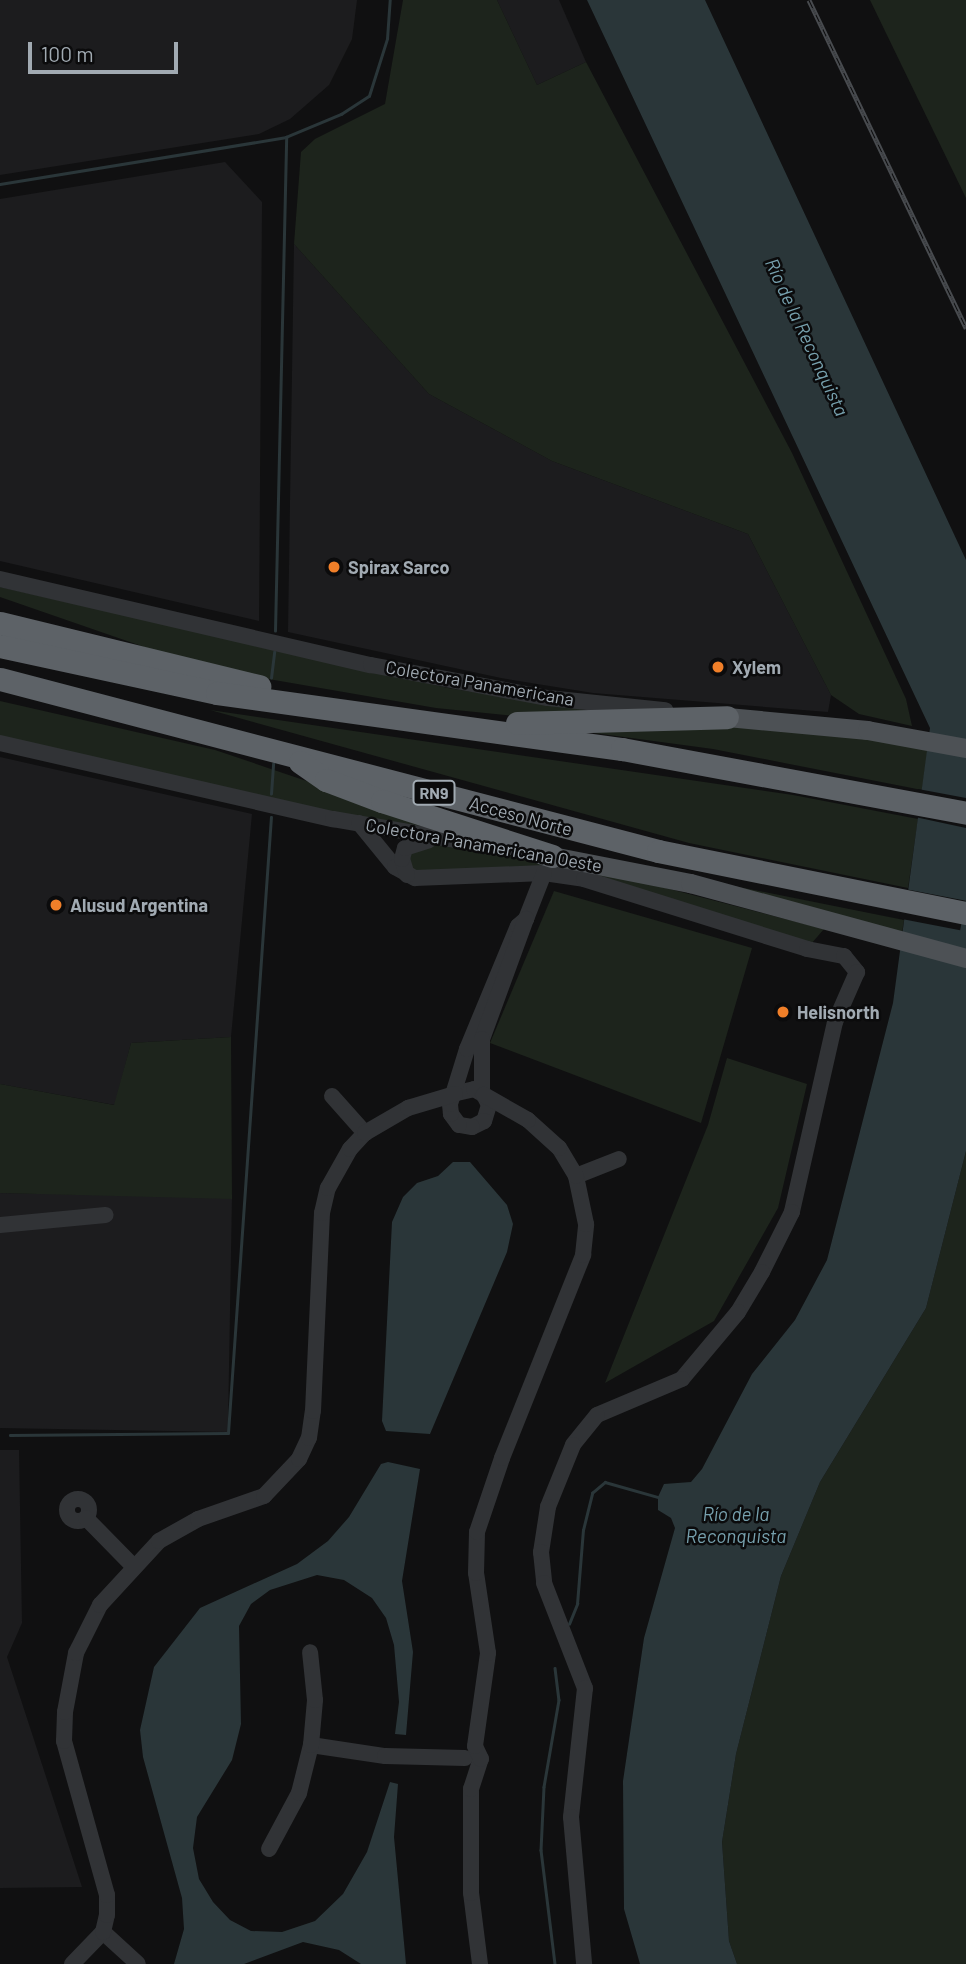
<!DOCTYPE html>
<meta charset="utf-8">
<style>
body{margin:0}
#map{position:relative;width:966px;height:1964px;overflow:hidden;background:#101011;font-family:Barlow,sans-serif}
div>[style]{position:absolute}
.built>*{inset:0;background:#1c1c1e;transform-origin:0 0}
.green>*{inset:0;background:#1d241c}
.water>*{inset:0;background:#2a3639}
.pier>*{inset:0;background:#101011;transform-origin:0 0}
.stream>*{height:2.5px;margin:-1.25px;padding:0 1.25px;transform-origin:1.25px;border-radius:1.25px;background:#2a3639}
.minor>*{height:16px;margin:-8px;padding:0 8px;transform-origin:8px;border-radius:8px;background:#313336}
.minor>.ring{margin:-8px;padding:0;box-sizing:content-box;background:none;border:16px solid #313336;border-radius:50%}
.major>*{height:19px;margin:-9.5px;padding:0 9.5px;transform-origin:9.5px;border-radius:9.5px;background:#4d5155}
.highway>*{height:23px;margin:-11.5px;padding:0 11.5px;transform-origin:11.5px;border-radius:11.5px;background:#5d6267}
.rail>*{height:5px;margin-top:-2.5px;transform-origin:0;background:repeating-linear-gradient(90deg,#0b0b0c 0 8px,#484b4f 0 16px);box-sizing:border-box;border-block:2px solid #484b4f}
.dots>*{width:19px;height:19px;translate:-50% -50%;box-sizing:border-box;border:4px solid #0b0b0c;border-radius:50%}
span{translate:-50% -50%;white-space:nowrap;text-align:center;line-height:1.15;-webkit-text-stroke:5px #0b0b0c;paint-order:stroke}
.shield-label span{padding:2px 5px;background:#0b0b0c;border:2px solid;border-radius:5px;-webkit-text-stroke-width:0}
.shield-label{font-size:16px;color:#a1aab2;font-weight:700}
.poi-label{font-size:18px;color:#a1aab2;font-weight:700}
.left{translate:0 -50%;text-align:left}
.street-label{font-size:18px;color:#a1aab2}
.water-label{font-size:19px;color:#77a1ae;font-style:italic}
.scale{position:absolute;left:28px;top:42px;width:150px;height:32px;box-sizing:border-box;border:4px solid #a1aab2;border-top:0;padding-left:9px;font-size:21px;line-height:24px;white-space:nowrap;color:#a1aab2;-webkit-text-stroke:5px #0b0b0c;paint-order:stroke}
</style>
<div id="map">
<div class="built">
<div style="clip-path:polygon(0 0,357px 0,352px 39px,329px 85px,290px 119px,259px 134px,0 175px)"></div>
<div style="clip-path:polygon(497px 0,559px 0,586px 62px,537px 85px)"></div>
<div style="clip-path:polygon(225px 162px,262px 202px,259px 621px,0 561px,0 199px)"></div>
<div style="clip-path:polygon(294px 244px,429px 394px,552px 461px,748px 534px,831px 695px,828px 712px,593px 693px,501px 678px,288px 632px)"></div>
<div style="clip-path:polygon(0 757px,252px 814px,231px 1037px,131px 1043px,115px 1105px,0 1084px)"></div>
<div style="left:0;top:1193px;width:232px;height:235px;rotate:1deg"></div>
<div style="clip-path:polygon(0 1450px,19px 1450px,22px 1623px,7px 1657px,82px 1887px,0 1888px)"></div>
</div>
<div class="green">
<div style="clip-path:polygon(403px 0,497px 0,537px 85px,586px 62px,792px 453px,906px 699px,912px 726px,859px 714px,831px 695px,748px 534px,552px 461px,429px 394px,294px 244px,301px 152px,315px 139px,385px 104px)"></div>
<div style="clip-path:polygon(870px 0,966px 0,966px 198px)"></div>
<div style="clip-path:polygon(0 587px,448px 688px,586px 710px,564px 721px,436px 708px,205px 668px,0 597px)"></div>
<div style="clip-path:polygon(0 701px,215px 750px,478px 839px,294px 806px,0 737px)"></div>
<div style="clip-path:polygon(210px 710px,793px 795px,918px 819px,908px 888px,689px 843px)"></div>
<div style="clip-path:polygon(735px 723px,860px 734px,928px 748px,922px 790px,713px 749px,557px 728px)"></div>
<div style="clip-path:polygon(434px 845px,573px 864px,824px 929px,811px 944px,602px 880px,413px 874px,408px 853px)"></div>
<div style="clip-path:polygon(709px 881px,904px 920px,901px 939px)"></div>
<div style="clip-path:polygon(554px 891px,752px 948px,701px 1123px,490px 1043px)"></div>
<div style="clip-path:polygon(231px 1037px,232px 1199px,0 1193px,0 1084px,114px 1105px,131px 1043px)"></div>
<div style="clip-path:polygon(727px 1058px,807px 1084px,778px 1208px,714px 1321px,605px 1383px,708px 1125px)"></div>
<div style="clip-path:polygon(966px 1151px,966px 1964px,737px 1964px,729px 1941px,722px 1842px,736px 1754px,781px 1576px,820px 1482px,926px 1308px)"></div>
</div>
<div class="water">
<div style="clip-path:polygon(587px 0,705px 0,966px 560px,966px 1151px,926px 1308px,820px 1482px,781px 1576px,736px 1754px,722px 1842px,729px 1941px,737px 1964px,640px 1964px,624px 1909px,623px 1781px,644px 1638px,675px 1528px,671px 1518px,658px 1510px,658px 1497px,664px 1484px,691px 1482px,702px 1469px,752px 1374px,795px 1320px,827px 1260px,893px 1003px,930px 728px)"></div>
<div style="clip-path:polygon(453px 1162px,470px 1162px,507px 1205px,513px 1224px,507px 1252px,430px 1434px,386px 1431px,382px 1421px,392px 1222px,403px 1197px,417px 1183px,438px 1176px)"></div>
<div style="clip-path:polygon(388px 1462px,420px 1469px,402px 1581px,413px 1652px,406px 1735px,395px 1734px,399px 1702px,394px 1645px,386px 1618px,372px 1598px,344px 1580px,317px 1575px,270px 1590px,251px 1604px,239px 1626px,241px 1724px,232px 1760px,197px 1817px,193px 1848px,199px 1879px,213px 1902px,230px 1920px,251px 1931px,282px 1932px,315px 1921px,343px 1894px,367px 1852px,390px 1782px,398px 1784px,394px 1837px,406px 1964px,361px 1964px,339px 1950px,303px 1942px,244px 1964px,174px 1964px,184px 1929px,182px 1898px,143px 1757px,140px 1730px,154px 1667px,200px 1608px,297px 1564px,328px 1541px,349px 1517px,381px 1464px)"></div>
</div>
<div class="pier">
<div style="clip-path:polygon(918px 789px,966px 798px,966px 828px,915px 817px)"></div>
<div style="left:905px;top:889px;width:62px;height:30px;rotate:11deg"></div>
</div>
<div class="stream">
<div style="left:0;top:184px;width:290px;rotate:-9.3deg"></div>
<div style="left:286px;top:137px;width:60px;rotate:-22.7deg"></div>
<div style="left:341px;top:114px;width:33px;rotate:-33deg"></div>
<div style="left:369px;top:96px;width:60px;rotate:-72.5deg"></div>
<div style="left:387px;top:39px;width:39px;rotate:-86deg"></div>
<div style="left:275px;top:631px;width:494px;rotate:-88.7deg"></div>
<div style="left:271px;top:678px;width:26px;rotate:-83deg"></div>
<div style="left:271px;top:794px;width:30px;rotate:-86deg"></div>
<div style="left:10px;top:1435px;width:218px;rotate:-0.5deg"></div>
<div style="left:228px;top:1433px;width:617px;rotate:-86.01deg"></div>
<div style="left:569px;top:1624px;width:22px;rotate:-68deg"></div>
<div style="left:577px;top:1604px;width:74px;rotate:-85.4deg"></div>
<div style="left:583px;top:1530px;width:38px;rotate:-76deg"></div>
<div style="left:592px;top:1493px;width:17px;rotate:-40deg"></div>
<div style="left:605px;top:1482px;width:55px;rotate:15.8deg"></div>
<div style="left:555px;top:1668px;width:32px;rotate:83deg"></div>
<div style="left:559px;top:1700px;width:88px;rotate:99.8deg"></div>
<div style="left:544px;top:1787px;width:63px;rotate:92.7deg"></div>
<div style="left:541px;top:1850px;width:115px;rotate:83deg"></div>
</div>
<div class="minor">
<div style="left:0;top:579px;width:381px;rotate:13.1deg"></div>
<div style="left:371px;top:665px;width:180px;rotate:10.6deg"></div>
<div style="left:548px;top:698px;width:118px;rotate:5.9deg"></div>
<div style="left:0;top:743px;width:342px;rotate:12.9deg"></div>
<div style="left:333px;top:819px;width:170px;rotate:9.8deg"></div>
<div style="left:359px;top:823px;width:57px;rotate:50.7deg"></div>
<div style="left:395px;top:867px;width:23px;rotate:29deg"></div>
<div style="left:415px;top:878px;width:129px;rotate:-2.2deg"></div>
<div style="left:544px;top:873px;width:40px;rotate:8.5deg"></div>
<div style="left:584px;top:879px;width:234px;rotate:17.4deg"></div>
<div style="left:807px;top:949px;width:38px;rotate:11deg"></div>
<div style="left:844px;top:956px;width:21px;rotate:51deg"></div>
<div style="left:857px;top:972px;width:55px;rotate:113.7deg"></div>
<div style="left:835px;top:1022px;width:195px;rotate:102.8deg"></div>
<div style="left:792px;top:1212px;width:67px;rotate:116.6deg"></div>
<div style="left:762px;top:1272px;width:47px;rotate:121deg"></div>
<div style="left:738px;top:1312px;width:87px;rotate:129.9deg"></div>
<div style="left:682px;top:1379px;width:92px;rotate:157deg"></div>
<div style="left:597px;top:1415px;width:38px;rotate:129deg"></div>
<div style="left:573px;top:1445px;width:67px;rotate:112deg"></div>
<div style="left:548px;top:1507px;width:46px;rotate:98.8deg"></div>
<div style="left:541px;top:1552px;width:31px;rotate:84deg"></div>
<div style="left:544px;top:1583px;width:113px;rotate:68.7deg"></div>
<div style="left:585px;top:1688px;width:130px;rotate:96.2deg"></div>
<div style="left:571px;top:1817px;width:148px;rotate:84.9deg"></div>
<div style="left:407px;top:875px;width:17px;rotate:-107deg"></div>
<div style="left:402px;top:859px;width:11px;rotate:-75deg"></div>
<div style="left:405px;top:848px;width:25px;rotate:-18deg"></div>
<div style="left:526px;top:919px;width:49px;rotate:-68.6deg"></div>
<div style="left:457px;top:1093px;width:17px;rotate:-13deg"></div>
<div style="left:474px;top:1089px;width:12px;rotate:31deg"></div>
<div style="left:484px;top:1095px;width:11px;rotate:63deg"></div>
<div style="left:489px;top:1105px;width:17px;rotate:107deg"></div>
<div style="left:484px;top:1121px;width:13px;rotate:153deg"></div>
<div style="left:472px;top:1127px;width:13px;rotate:-171deg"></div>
<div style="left:459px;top:1125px;width:14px;rotate:-126deg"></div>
<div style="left:451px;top:1114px;width:10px;rotate:-96deg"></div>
<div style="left:450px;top:1104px;width:58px;rotate:-72.8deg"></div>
<div style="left:467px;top:1049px;width:133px;rotate:-67.5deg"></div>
<div style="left:518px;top:926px;width:11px;rotate:-41deg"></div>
<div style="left:526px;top:919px;width:128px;rotate:110.1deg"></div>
<div style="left:482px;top:1039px;width:54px;rotate:90deg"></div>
<div style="left:332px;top:1096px;width:50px;rotate:48.3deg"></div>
<div style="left:576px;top:1176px;width:46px;rotate:-21.6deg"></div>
<div style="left:0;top:1225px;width:106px;rotate:-5.4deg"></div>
<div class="ring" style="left:67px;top:1499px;width:6px;height:6px"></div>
<div style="left:86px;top:1518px;width:66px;rotate:45.6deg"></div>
<div style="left:311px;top:1745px;width:75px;rotate:8.5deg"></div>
<div style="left:385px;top:1756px;width:80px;rotate:1.4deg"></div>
<div style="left:269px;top:1849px;width:64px;rotate:-61.8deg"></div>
<div style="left:299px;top:1793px;width:49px;rotate:-76deg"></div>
<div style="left:311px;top:1745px;width:45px;rotate:-84.9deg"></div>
<div style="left:315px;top:1700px;width:48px;rotate:-95.9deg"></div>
<div style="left:103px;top:1932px;width:47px;rotate:42.4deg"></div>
<div style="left:72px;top:1964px;width:45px;rotate:-45.9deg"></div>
<div style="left:103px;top:1932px;width:17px;rotate:-77deg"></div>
<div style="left:107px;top:1915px;width:20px;rotate:-90deg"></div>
<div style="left:107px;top:1895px;width:160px;rotate:-105.6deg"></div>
<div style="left:64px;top:1741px;width:29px;rotate:-88deg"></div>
<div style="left:65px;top:1712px;width:60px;rotate:-79.4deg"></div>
<div style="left:76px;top:1653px;width:54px;rotate:-63.4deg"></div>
<div style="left:100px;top:1605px;width:87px;rotate:-47.3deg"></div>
<div style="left:159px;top:1541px;width:45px;rotate:-29.4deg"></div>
<div style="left:198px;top:1519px;width:70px;rotate:-19.2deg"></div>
<div style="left:264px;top:1496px;width:51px;rotate:-46.6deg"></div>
<div style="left:299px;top:1459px;width:23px;rotate:-65deg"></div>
<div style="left:309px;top:1438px;width:27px;rotate:-82deg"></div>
<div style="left:313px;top:1411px;width:198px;rotate:-87.4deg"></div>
<div style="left:322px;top:1213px;width:26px;rotate:-77deg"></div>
<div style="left:328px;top:1188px;width:45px;rotate:-60.6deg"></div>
<div style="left:350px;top:1149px;width:22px;rotate:-47deg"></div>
<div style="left:365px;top:1133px;width:50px;rotate:-30.2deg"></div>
<div style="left:408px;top:1108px;width:49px;rotate:-16.6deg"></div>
<div style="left:480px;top:1964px;width:72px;rotate:-97.2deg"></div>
<div style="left:471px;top:1893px;width:104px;rotate:-90deg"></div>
<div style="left:471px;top:1789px;width:32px;rotate:-72deg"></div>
<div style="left:481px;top:1759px;width:14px;rotate:-115deg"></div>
<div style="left:475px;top:1746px;width:94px;rotate:-82deg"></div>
<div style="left:488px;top:1653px;width:81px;rotate:-98.5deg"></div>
<div style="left:476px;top:1573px;width:41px;rotate:-88.6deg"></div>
<div style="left:477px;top:1532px;width:78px;rotate:-71.3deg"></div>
<div style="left:502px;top:1458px;width:219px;rotate:-68.2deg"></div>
<div style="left:583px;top:1255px;width:31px;rotate:-84deg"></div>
<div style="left:586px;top:1224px;width:49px;rotate:-101.8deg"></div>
<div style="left:576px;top:1176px;width:33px;rotate:-121deg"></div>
<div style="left:559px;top:1148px;width:42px;rotate:-137.9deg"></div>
<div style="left:528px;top:1120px;width:51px;rotate:-150.4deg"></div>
</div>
<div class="major">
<div style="left:727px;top:717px;width:141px;rotate:5.3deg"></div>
<div style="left:867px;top:730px;width:101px;rotate:10.3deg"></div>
<div style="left:552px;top:856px;width:141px;rotate:11.1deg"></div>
<div style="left:690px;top:883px;width:286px;rotate:15.2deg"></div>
</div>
<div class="highway">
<div style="left:0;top:623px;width:267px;rotate:13.7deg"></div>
<div style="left:0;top:646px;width:222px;rotate:12.2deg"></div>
<div style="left:217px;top:693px;width:409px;rotate:7.9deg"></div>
<div style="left:622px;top:749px;width:350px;rotate:10.5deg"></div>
<div style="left:0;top:679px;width:680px;rotate:14.65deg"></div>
<div style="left:658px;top:851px;width:314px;rotate:11.4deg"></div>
<div style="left:517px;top:723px;width:210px;rotate:-1.6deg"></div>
<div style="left:300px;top:762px;width:32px;rotate:35deg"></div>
<div style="left:326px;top:780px;width:60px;rotate:20.6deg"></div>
<div style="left:382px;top:801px;width:179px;rotate:17.9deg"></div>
</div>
<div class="rail">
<div style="left:809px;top:0;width:364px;rotate:64.4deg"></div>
</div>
<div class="dots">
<div style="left:334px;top:567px;background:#f07f29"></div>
<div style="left:718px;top:667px;background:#f07f29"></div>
<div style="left:56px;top:905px;background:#f07f29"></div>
<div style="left:783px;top:1012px;background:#f07f29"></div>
</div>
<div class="shield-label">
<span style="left:434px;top:793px">RN9</span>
</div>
<div class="poi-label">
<span class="left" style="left:348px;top:567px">Spirax Sarco</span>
<span class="left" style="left:732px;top:667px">Xylem</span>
<span class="left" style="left:70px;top:905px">Alusud Argentina</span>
<span class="left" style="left:797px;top:1012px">Helisnorth</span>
</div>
<div class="street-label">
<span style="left:480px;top:683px;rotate:10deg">Colectora Panamericana</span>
<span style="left:521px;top:816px;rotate:15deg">Acceso Norte</span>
<span style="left:484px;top:845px;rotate:10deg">Colectora Panamericana Oeste</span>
</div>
<div class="water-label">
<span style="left:807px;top:337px;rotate:65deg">Río de la Reconquista</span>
<span style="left:736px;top:1525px">Río de la<br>Reconquista</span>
</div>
<div class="scale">100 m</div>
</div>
